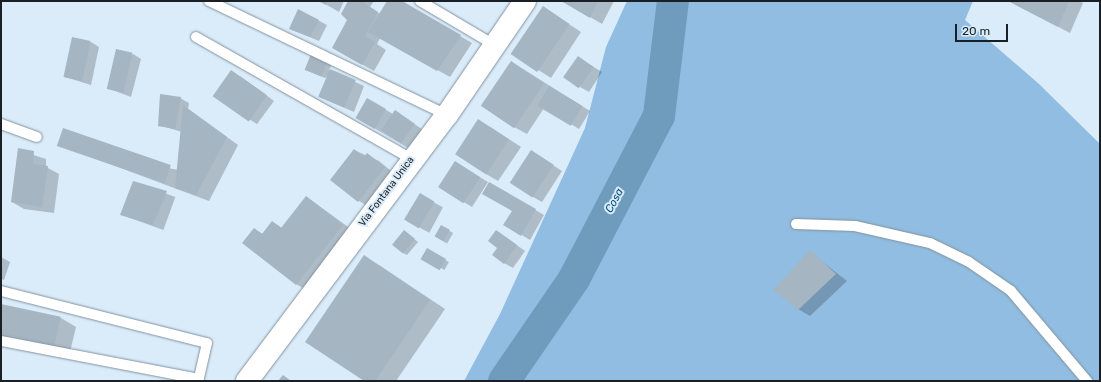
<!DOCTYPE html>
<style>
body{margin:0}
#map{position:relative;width:1101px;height:382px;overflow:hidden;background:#daebf9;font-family:Rubik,sans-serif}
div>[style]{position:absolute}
.forest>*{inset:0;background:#90bde1}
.shadow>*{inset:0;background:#0003;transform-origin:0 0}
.river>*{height:32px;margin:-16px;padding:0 16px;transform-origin:16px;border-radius:16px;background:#6f9bbd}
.building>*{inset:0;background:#a5b5c2;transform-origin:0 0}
.roads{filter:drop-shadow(0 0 1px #82929f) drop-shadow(0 0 1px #82929f)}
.lane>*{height:10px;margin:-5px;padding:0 5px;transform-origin:5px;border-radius:5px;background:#fff}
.secondary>*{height:22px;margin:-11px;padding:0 11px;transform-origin:11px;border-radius:11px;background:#fff}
span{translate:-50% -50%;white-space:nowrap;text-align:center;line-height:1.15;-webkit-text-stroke:4px #daebf9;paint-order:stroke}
.street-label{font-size:10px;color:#191f24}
.water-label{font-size:11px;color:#00507d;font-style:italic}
.frame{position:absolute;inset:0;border:2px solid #191f24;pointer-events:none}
.scale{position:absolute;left:955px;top:24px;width:53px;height:18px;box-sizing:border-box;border:2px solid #191f24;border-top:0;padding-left:5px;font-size:12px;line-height:14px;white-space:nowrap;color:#191f24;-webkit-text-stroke:3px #daebf9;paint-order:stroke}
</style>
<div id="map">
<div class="forest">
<div style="clip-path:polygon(627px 1px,973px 1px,965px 20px,1039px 84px,1100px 144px,1100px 381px,464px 381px,500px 314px,585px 128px,606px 47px)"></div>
</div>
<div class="shadow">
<div style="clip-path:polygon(320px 1px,344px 1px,339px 12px)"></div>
<div style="clip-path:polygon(349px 1px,374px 1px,370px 7px,380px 14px,388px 1px,400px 1px,472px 43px,450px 77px,380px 38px,377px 44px,386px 50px,374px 71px,345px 55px)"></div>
<div style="clip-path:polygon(563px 1px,614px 1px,602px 24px)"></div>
<div style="clip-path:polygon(1009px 1px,1079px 1px,1083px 3px,1070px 33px)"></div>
<div style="clip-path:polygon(299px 10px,327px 25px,319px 41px,290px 29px)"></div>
<div style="clip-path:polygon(555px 15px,581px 32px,551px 78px,513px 54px)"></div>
<div style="clip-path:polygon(91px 42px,99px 47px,91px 85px,65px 77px)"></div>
<div style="clip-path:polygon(133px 54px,141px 59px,131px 97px,107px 88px)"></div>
<div style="clip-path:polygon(312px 55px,332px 64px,329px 70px,364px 86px,354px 112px,319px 97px,329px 75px,325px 78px,306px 70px)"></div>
<div style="clip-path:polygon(587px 63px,602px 72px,589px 92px,580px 87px)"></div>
<div style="clip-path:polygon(523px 69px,590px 111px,579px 129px,544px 108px,527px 134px,514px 127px)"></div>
<div style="clip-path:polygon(240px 76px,274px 101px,257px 124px,249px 119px)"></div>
<div style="clip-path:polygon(180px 98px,189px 103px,188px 109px,238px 145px,209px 201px,56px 144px,178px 170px,182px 132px,159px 125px)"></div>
<div style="clip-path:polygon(367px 99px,393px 114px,396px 111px,423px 130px,410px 149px,357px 118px)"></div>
<div style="clip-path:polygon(490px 127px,521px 147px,498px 181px,486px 174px)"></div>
<div style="clip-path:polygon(18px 150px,46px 159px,46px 167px,59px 174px,54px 213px,24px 209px,12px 202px)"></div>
<div style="clip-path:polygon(354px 150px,379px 161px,396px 175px,371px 208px,359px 201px)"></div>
<div style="clip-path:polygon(539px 156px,562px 171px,542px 202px,533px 197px)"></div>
<div style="clip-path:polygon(463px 167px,488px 182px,472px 207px,439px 187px)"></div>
<div style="left:134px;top:182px;width:44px;height:35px;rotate:20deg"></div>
<div style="clip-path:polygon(490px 183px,544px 215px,530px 240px,505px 225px,513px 210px)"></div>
<div style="left:420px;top:195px;width:26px;height:29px;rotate:28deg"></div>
<div style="clip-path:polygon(307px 197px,355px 232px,308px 291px,296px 284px,254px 229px,263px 234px,273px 222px,282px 228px)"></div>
<div style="left:441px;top:226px;width:14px;height:12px;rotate:30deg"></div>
<div style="clip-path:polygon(497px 231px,525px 251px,513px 268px,504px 263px)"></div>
<div style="clip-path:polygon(408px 234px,418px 242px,407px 255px,403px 253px)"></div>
<div style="left:427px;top:250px;width:25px;height:9px;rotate:29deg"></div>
<div style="clip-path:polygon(810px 252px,847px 281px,810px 316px,798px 309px)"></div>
<div style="clip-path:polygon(1px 257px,10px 262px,4px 280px,1px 279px)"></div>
<div style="clip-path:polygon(379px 265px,445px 309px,396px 381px,366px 381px)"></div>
<div style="clip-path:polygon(1px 305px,61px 318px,76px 327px,70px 352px,1px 337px)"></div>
</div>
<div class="river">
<div style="left:504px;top:381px;width:124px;rotate:-55.5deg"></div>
<div style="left:574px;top:279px;width:184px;rotate:-62.5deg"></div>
<div style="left:659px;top:116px;width:116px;rotate:-83.1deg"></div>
</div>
<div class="building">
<div style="clip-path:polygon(318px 1px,328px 1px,326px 5px)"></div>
<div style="clip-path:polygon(348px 1px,361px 1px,378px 12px,365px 36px,375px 42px,362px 65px,332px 48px,347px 20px,341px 14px)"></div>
<div style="clip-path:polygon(387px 1px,402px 1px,461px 35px,437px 71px,368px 32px)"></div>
<div style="clip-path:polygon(561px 1px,598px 1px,590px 18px)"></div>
<div style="clip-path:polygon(1008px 1px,1069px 1px,1058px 27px)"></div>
<div style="left:543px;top:6px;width:32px;height:58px;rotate:34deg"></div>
<div style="clip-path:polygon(298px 9px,319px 20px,310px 37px,289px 29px)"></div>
<div style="left:72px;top:37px;width:19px;height:41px;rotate:12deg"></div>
<div style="left:116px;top:49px;width:17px;height:41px;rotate:13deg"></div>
<div style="left:311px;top:54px;width:18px;height:17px;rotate:22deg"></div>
<div style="left:578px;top:56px;width:19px;height:26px;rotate:35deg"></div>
<div style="left:511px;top:61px;width:40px;height:54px;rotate:34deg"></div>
<div style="left:330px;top:69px;width:28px;height:30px;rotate:23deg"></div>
<div style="left:231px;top:70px;width:44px;height:32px;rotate:35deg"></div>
<div style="left:549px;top:86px;width:39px;height:23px;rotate:31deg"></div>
<div style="clip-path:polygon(160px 94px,181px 97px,175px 129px,158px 126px)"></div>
<div style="left:367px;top:98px;width:22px;height:23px;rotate:30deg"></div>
<div style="clip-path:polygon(183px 105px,227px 137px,196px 195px,175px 188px)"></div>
<div style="left:395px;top:110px;width:24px;height:24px;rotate:35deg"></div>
<div style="left:478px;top:119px;width:37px;height:42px;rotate:33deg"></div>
<div style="left:63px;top:128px;width:114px;height:19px;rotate:19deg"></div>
<div style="clip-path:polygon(18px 148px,34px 151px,33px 164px,48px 166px,42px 207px,11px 202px)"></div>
<div style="clip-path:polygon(354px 149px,364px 157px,367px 153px,385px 167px,358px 202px,330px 180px)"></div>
<div style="left:531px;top:150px;width:27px;height:39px;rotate:33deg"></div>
<div style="left:455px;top:161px;width:30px;height:31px;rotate:33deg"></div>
<div style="clip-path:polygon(133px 181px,167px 191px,153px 225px,120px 215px)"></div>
<div style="clip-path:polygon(489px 182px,536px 209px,521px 236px,503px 225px,512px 211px,482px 194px)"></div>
<div style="left:420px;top:193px;width:17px;height:31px;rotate:31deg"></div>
<div style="clip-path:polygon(306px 196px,343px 225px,296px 285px,242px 243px,254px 228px,262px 234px,272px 221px,281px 228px)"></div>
<div style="left:441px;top:225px;width:10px;height:13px;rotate:29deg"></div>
<div style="left:404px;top:230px;width:14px;height:19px;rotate:39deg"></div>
<div style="clip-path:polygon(496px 230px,517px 245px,504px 264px,492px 255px,497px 248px,488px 241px)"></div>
<div style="left:427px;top:248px;width:22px;height:13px;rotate:30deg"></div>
<div style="clip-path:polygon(810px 250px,836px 274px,798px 310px,773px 290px)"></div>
<div style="clip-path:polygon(364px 255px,430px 300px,375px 381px,364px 381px,305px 342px)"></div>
<div style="left:1px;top:304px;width:61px;height:29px;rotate:12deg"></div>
<div style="clip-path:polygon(283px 375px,291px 381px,278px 381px)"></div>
</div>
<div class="roads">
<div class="lane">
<div style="left:209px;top:1px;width:264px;rotate:25.6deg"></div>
<div style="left:420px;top:1px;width:88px;rotate:30.6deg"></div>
<div style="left:196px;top:37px;width:248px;rotate:29.5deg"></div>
<div style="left:1px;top:124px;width:38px;rotate:20deg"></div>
<div style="left:796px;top:224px;width:59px;rotate:1.9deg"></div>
<div style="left:855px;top:226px;width:77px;rotate:12.8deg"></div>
<div style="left:930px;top:243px;width:43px;rotate:26deg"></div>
<div style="left:969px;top:262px;width:51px;rotate:34.6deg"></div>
<div style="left:1011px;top:291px;width:118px;rotate:49.8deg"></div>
<div style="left:1px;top:291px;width:212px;rotate:14.2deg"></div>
<div style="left:207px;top:343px;width:37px;rotate:103deg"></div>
<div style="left:199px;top:379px;width:202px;rotate:-169.1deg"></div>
</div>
<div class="secondary">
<div style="left:247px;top:381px;width:333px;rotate:-53.1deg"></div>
<div style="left:447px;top:115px;width:138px;rotate:-55.6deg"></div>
</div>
</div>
<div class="street-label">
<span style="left:387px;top:192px;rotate:-53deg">Via Fontana Unica</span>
</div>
<div class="water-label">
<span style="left:615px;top:201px;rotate:-62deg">Cosa</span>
</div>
<div class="frame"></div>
<div class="scale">20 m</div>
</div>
